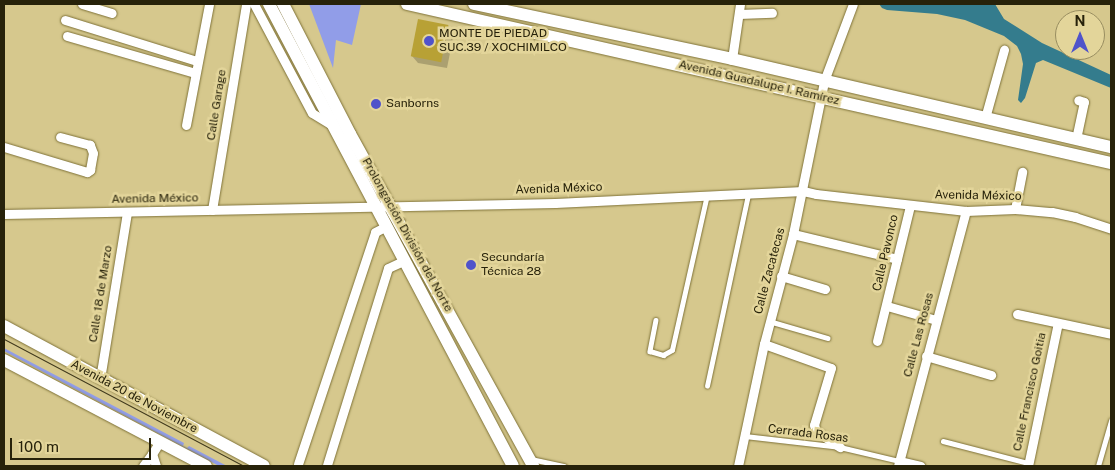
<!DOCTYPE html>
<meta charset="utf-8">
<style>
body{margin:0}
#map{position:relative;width:1115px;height:470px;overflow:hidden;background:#d6c88d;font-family:"Public Sans",sans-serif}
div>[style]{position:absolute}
.green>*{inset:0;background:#919de8}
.water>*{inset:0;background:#347c8d}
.shadow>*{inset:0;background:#0003}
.building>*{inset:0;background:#b8a135;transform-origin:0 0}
.roads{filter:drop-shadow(0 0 1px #7f7238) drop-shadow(0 0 1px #7f7238)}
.service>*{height:4.5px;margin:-2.25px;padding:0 2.25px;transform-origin:2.25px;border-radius:2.25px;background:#fff}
.minor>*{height:9px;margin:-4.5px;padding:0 4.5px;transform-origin:4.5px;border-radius:4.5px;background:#fff}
.secondary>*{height:12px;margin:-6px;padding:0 6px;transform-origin:6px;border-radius:6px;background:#fff}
.tram>*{height:1px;margin:-0.5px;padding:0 0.5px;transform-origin:0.5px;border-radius:0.5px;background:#413a1d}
.dots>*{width:14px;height:14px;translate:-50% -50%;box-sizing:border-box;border:2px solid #e3d59a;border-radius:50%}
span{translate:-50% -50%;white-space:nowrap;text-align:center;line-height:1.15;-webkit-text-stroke:5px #e3d59a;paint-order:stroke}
.poi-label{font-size:12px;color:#27220a}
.left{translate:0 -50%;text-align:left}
.street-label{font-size:12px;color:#27220a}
.frame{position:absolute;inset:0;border:5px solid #27220a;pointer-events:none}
.north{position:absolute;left:1055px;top:10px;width:50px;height:50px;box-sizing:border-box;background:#e3d59a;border:1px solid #988d60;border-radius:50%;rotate:0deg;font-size:14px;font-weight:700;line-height:20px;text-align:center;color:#27220a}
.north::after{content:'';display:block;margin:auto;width:18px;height:22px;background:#5053ca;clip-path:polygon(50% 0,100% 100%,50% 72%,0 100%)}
.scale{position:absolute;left:10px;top:438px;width:141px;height:22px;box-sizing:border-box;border:2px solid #27220a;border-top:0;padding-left:6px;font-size:15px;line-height:18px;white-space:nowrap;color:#27220a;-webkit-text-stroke:4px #e3d59a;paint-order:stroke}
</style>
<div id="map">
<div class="green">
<div style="clip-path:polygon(309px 4px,361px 4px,352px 45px,336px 40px,333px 68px)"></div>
<div style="clip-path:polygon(4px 348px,184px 443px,183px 446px,187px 448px,189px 446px,227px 466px,219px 466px,4px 351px)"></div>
</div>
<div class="water">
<div style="clip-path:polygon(879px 4px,995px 4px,1004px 19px,1042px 43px,1111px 75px,1111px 88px,1043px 60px,1036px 63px,1025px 98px,1021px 103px,1018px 100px,1023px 64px,1021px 54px,1017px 46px,1004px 36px,965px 20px,937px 14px,887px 10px,882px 8px)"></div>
</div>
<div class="shadow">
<div style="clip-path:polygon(419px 21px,448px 26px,454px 33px,447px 68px,418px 63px,412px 56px)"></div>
</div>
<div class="building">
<div style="left:418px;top:19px;width:31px;height:38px;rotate:11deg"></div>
</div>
<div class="roads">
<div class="service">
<div style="left:656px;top:320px;width:32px;rotate:101deg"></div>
<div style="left:650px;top:351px;width:14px;rotate:17deg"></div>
<div style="left:663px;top:355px;width:10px;rotate:-29deg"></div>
<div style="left:672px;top:350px;width:159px;rotate:-77.3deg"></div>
<div style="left:769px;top:321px;width:61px;rotate:16.1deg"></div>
<div style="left:707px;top:386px;width:196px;rotate:-77.9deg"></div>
<div style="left:745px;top:436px;width:96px;rotate:6.6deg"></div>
<div style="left:840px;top:447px;width:61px;rotate:13.3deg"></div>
<div style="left:943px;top:441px;width:88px;rotate:14.5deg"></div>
<div style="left:531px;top:459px;width:34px;rotate:12deg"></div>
<div style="left:1098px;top:466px;width:47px;rotate:-73.9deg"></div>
</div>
<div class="minor">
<div style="left:82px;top:4px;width:31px;rotate:17deg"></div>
<div style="left:254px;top:4px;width:123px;rotate:62deg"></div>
<div style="left:312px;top:113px;width:23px;rotate:31deg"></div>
<div style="left:739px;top:14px;width:33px;rotate:-2deg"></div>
<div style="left:65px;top:20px;width:138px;rotate:17.3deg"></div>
<div style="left:67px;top:36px;width:133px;rotate:16.1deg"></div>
<div style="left:732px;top:59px;width:56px;rotate:-81.7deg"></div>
<div style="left:985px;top:118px;width:71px;rotate:-74.4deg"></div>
<div style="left:186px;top:125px;width:123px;rotate:-79.2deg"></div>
<div style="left:1076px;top:139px;width:38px;rotate:-78deg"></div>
<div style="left:1084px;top:102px;width:6px;rotate:-162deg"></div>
<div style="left:4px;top:147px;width:87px;rotate:16.8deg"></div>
<div style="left:87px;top:172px;width:4px;rotate:-34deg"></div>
<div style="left:90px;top:170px;width:17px;rotate:-80deg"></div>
<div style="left:93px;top:153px;width:9px;rotate:-111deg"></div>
<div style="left:90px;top:145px;width:31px;rotate:-165deg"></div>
<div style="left:1015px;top:209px;width:38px;rotate:-79deg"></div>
<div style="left:212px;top:210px;width:209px;rotate:-80.6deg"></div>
<div style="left:4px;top:214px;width:551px;rotate:-1.14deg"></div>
<div style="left:555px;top:203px;width:248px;rotate:-2.8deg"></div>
<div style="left:803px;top:191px;width:13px;rotate:13deg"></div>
<div style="left:816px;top:194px;width:151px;rotate:6.5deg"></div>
<div style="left:966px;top:211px;width:49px;rotate:-2.3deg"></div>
<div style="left:1015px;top:209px;width:37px;rotate:5deg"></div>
<div style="left:1052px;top:212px;width:24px;rotate:12deg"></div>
<div style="left:1075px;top:217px;width:38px;rotate:18deg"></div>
<div style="left:793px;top:234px;width:107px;rotate:13.5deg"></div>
<div style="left:781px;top:276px;width:46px;rotate:16.5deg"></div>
<div style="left:887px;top:306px;width:51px;rotate:15.9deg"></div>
<div style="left:1017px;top:314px;width:96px;rotate:12deg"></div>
<div style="left:877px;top:341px;width:139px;rotate:-76.3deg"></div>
<div style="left:764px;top:344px;width:71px;rotate:19.7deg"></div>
<div style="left:831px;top:368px;width:59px;rotate:106.6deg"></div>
<div style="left:814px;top:425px;width:6px;rotate:72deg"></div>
<div style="left:816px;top:431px;width:29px;rotate:34deg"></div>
<div style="left:926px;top:356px;width:68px;rotate:16.3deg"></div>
<div style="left:100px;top:379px;width:169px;rotate:-80.8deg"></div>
<div style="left:899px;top:461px;width:22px;rotate:13deg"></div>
<div style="left:298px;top:464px;width:244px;rotate:-71.6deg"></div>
<div style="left:375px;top:232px;width:11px;rotate:-27deg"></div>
<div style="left:327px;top:465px;width:206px;rotate:-72.8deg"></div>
<div style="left:388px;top:268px;width:17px;rotate:-25deg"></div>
<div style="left:143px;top:466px;width:15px;rotate:-53deg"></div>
<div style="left:156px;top:466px;width:13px;rotate:-108deg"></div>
<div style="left:152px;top:454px;width:15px;rotate:-58deg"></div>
<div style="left:738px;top:466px;width:125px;rotate:-78deg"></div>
<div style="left:764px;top:344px;width:114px;rotate:-75.2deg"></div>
<div style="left:793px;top:234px;width:156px;rotate:-78.5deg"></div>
<div style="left:824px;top:81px;width:82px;rotate:-69.4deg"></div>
<div style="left:898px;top:466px;width:264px;rotate:-75.1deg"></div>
<div style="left:1028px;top:466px;width:146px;rotate:-78.2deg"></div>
</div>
<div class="secondary">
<div style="left:269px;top:4px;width:522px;rotate:62.16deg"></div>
<div style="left:283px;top:4px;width:146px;rotate:62.7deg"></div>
<div style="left:350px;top:134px;width:379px;rotate:61.1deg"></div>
<div style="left:407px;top:4px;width:722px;rotate:12.73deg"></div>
<div style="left:474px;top:4px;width:264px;rotate:12deg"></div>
<div style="left:732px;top:59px;width:389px;rotate:13.1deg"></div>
<div style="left:4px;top:326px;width:295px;rotate:28.3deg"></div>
<div style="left:4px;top:360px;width:228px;rotate:27.7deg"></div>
</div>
</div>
<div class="tram">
<div style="left:4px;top:339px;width:272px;rotate:27.9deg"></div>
</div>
<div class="dots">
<div style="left:429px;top:41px;background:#5053ca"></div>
<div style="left:376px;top:104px;background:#5053ca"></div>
<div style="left:471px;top:265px;background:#5053ca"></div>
</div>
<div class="poi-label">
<span class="left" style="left:439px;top:41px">MONTE DE PIEDAD<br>SUC.39 / XOCHIMILCO</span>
<span class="left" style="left:386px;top:104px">Sanborns</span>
<span class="left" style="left:481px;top:265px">Secundaría<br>Técnica 28</span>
</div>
<div class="street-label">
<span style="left:759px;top:83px;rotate:13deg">Avenida Guadalupe I. Ramírez</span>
<span style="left:217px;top:105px;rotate:-81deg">Calle Garage</span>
<span style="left:559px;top:189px;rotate:-2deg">Avenida México</span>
<span style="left:978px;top:196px;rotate:1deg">Avenida México</span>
<span style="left:155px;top:199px;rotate:-1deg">Avenida México</span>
<span style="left:407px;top:235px;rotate:61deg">Prolongación División del Norte</span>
<span style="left:886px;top:253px;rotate:-77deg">Calle Pavonco</span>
<span style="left:770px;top:271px;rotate:-75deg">Calle Zacatecas</span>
<span style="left:101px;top:294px;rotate:-81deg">Calle 18 de Marzo</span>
<span style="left:919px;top:335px;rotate:-75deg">Calle Las Rosas</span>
<span style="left:1030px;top:392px;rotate:-78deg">Calle Francisco Goitia</span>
<span style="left:134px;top:397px;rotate:28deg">Avenida 20 de Noviembre</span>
<span style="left:808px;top:434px;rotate:7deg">Cerrada Rosas</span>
</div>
<div class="frame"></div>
<div class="north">N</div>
<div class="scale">100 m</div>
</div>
